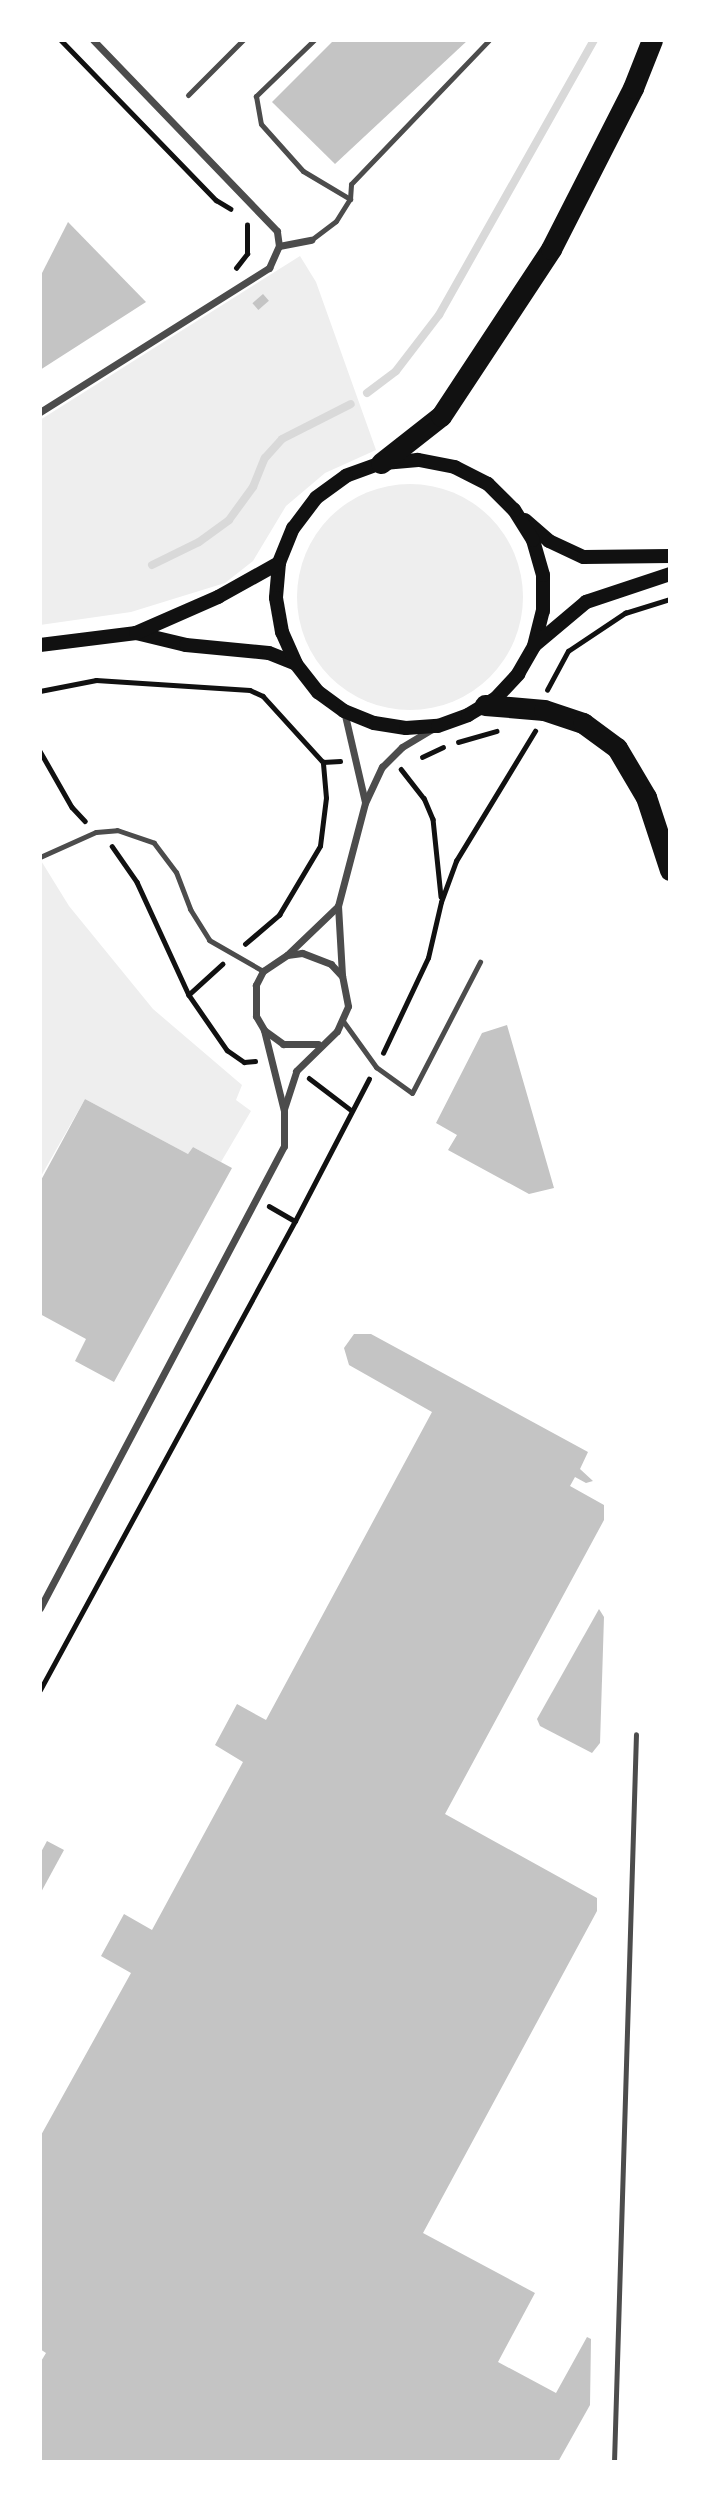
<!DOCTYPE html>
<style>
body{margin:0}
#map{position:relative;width:710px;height:2502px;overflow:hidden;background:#fff;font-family:Cabin,sans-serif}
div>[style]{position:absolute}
.green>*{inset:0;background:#eee}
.round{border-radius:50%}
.stream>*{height:8px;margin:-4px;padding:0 4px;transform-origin:4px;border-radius:4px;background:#d9d9d9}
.building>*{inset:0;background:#c4c4c4;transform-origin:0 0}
.path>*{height:4.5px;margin:-2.25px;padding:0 2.25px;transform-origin:2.25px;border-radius:2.25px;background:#111}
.service>*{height:5px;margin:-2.5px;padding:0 2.5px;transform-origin:2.5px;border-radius:2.5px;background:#4c4c4c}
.minor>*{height:7px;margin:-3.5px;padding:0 3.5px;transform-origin:3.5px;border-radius:3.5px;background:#4c4c4c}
.secondary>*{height:14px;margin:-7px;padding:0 7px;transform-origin:7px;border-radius:7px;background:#111}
.motorway>*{height:21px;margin:-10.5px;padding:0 10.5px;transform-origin:10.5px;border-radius:10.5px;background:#111}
span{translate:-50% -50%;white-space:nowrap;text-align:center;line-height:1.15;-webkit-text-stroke:7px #fff;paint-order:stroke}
.frame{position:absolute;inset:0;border:42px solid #fff;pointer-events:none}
</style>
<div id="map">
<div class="green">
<div style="clip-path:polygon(300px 256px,316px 282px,376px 450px,325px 473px,286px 506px,253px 561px,225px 583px,131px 612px,40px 625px,40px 420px)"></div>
<div class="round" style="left:297px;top:484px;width:226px;height:226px"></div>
<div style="clip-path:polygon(40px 859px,69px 906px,153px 1009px,242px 1085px,236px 1100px,251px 1111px,221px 1162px,193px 1147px,188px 1154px,85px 1099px,40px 1178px)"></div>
</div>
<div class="stream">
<div style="left:367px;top:393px;width:36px;rotate:-37deg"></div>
<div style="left:396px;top:371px;width:71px;rotate:-52.5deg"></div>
<div style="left:439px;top:315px;width:316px;rotate:-60.6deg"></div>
<div style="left:152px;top:565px;width:52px;rotate:-26.1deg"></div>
<div style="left:199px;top:542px;width:37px;rotate:-36deg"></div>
<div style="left:229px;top:520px;width:41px;rotate:-54deg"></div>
<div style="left:253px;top:487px;width:31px;rotate:-68deg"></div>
<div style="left:265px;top:458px;width:25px;rotate:-48deg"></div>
<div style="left:282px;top:439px;width:77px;rotate:-26.9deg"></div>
</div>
<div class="building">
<div style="clip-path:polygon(334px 40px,468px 40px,335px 164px,272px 102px)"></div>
<div style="clip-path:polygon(68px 222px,146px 302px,40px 370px,40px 277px)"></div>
<div style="left:263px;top:294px;width:9px;height:14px;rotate:49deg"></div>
<div style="clip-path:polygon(507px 1025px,554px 1188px,529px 1194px,448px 1150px,457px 1135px,436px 1123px,482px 1033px)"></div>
<div style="clip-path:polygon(85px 1099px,188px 1154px,193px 1147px,232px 1168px,114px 1382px,75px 1361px,86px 1339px,40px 1314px,40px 1182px)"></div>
<div style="clip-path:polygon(354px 1334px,371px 1334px,588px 1452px,580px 1469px,593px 1481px,586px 1483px,575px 1477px,570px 1486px,604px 1505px,604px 1520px,445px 1814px,597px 1898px,597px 1911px,423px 2233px,535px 2293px,498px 2362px,556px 2393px,587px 2337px,591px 2339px,590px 2405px,558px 2462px,40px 2462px,40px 2363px,46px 2353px,40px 2349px,40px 2137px,131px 1973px,101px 1956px,124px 1914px,152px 1930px,243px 1762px,215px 1745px,237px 1704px,266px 1720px,432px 1412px,349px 1365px,344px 1348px)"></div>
<div style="clip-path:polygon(599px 1609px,604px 1617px,600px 1743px,592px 1753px,540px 1726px,537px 1719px)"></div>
<div style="clip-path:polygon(47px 1841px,64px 1850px,40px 1894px,40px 1854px)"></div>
</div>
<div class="path">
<div style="left:61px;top:40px;width:223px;rotate:45.9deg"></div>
<div style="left:216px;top:200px;width:17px;rotate:31deg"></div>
<div style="left:236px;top:268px;width:18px;rotate:-52deg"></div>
<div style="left:247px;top:254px;width:29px;rotate:-90deg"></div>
<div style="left:547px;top:690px;width:44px;rotate:-61.7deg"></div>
<div style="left:568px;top:651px;width:69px;rotate:-33.7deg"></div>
<div style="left:625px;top:613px;width:47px;rotate:-17.3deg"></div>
<div style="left:40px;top:691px;width:57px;rotate:-11.1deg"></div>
<div style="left:96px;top:680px;width:154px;rotate:3.7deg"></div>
<div style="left:250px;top:690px;width:14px;rotate:25deg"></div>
<div style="left:263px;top:696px;width:89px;rotate:47.7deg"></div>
<div style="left:323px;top:762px;width:17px;rotate:-3deg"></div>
<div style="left:458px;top:742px;width:40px;rotate:-16deg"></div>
<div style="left:40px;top:751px;width:64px;rotate:60.3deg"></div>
<div style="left:72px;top:807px;width:19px;rotate:47deg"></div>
<div style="left:422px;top:757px;width:23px;rotate:-25deg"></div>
<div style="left:401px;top:769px;width:37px;rotate:52deg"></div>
<div style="left:424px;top:798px;width:23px;rotate:67deg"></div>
<div style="left:433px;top:819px;width:78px;rotate:84.1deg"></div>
<div style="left:112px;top:846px;width:44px;rotate:55.2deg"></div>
<div style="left:137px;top:882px;width:124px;rotate:65.3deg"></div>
<div style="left:245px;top:944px;width:45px;rotate:-40.5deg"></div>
<div style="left:279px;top:915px;width:80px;rotate:-59.3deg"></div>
<div style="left:320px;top:846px;width:48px;rotate:-82.9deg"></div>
<div style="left:326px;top:798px;width:36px;rotate:-95deg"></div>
<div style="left:223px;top:964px;width:46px;rotate:137.6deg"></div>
<div style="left:189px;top:995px;width:67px;rotate:55.4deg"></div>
<div style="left:227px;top:1050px;width:21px;rotate:35deg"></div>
<div style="left:244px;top:1062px;width:11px;rotate:-5deg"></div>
<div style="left:383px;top:1053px;width:105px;rotate:-64.7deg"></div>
<div style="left:428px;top:958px;width:57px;rotate:-76.9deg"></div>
<div style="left:441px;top:902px;width:44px;rotate:-69.9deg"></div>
<div style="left:456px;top:861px;width:152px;rotate:-58.7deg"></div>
<div style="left:309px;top:1078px;width:53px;rotate:37.3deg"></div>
<div style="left:269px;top:1206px;width:30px;rotate:30deg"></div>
<div style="left:295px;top:1221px;width:160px;rotate:-62.5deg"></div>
<div style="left:40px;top:1690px;width:534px;rotate:-61.47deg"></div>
</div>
<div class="service">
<div style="left:314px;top:40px;width:81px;rotate:136deg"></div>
<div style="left:256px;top:96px;width:28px;rotate:80deg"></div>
<div style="left:261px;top:124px;width:63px;rotate:48.2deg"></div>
<div style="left:303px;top:171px;width:55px;rotate:30.8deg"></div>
<div style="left:188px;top:95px;width:78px;rotate:-45deg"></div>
<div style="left:311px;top:240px;width:31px;rotate:-37deg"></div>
<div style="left:336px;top:221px;width:26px;rotate:-58deg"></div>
<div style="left:350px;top:199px;width:15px;rotate:-86deg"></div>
<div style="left:351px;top:184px;width:199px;rotate:-46.2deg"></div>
<div style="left:40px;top:857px;width:61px;rotate:-24.1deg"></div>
<div style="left:96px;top:832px;width:21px;rotate:-5deg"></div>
<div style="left:117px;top:830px;width:39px;rotate:19deg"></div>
<div style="left:154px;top:843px;width:36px;rotate:53deg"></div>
<div style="left:176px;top:872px;width:40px;rotate:69deg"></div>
<div style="left:190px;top:909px;width:36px;rotate:58deg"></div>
<div style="left:209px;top:940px;width:62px;rotate:29.9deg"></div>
<div style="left:343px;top:1021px;width:57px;rotate:54.3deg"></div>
<div style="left:376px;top:1067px;width:44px;rotate:35.8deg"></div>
<div style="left:412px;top:1093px;width:148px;rotate:-62.6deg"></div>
<div style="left:614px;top:2462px;width:728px;rotate:-88.27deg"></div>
</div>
<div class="minor">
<div style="left:279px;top:246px;width:33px;rotate:-11deg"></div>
<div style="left:40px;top:412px;width:271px;rotate:-32.2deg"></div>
<div style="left:269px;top:268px;width:24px;rotate:-66deg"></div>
<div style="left:279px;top:246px;width:15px;rotate:-98deg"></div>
<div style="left:277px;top:231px;width:265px;rotate:-133.9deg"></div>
<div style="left:344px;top:711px;width:93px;rotate:77deg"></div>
<div style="left:288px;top:954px;width:69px;rotate:-43.8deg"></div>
<div style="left:342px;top:975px;width:69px;rotate:-93.3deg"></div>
<div style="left:338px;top:906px;width:106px;rotate:-75.3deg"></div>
<div style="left:365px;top:803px;width:40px;rotate:-65deg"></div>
<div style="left:382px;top:767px;width:28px;rotate:-45deg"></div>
<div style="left:402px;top:747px;width:35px;rotate:-31deg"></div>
<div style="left:284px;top:1109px;width:40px;rotate:-72deg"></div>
<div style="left:296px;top:1071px;width:57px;rotate:-44.3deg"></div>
<div style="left:337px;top:1031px;width:27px;rotate:-66deg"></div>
<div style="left:348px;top:1006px;width:31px;rotate:-101deg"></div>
<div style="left:342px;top:976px;width:16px;rotate:-133deg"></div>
<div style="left:331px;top:964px;width:31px;rotate:-159deg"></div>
<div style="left:302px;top:953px;width:15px;rotate:172deg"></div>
<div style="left:287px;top:955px;width:29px;rotate:146deg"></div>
<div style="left:263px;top:971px;width:16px;rotate:117deg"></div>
<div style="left:256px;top:985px;width:31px;rotate:90deg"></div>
<div style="left:256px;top:1016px;width:16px;rotate:60deg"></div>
<div style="left:264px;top:1030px;width:24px;rotate:36deg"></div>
<div style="left:283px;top:1044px;width:35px"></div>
<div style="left:40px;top:1608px;width:522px;rotate:-62.16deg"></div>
<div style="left:284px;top:1146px;width:35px;rotate:-90deg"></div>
<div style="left:284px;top:1111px;width:83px;rotate:-103.9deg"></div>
</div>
<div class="secondary">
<div style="left:525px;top:520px;width:32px;rotate:41deg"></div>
<div style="left:549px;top:541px;width:38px;rotate:25deg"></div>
<div style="left:584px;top:557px;width:86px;rotate:-0.7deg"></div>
<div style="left:136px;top:633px;width:51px;rotate:13.5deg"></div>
<div style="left:186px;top:645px;width:83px;rotate:5.5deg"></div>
<div style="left:269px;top:653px;width:29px;rotate:22deg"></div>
<div style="left:296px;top:664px;width:36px;rotate:52deg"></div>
<div style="left:318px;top:692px;width:32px;rotate:36deg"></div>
<div style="left:344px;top:711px;width:32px;rotate:22deg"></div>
<div style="left:374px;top:723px;width:32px;rotate:9deg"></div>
<div style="left:406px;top:728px;width:32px;rotate:-4deg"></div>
<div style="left:438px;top:726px;width:32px;rotate:-20deg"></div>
<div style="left:468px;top:715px;width:33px;rotate:-31deg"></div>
<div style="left:496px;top:698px;width:33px;rotate:-47deg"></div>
<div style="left:518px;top:674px;width:32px;rotate:-60deg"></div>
<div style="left:534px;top:646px;width:36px;rotate:-76deg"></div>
<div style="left:543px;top:611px;width:36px;rotate:-90deg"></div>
<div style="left:543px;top:575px;width:36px;rotate:-106deg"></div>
<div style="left:533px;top:540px;width:36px;rotate:-122deg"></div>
<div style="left:514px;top:510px;width:37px;rotate:-135deg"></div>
<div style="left:488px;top:484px;width:37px;rotate:-153deg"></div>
<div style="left:455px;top:467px;width:38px;rotate:-169deg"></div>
<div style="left:418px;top:460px;width:37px;rotate:175deg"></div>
<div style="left:381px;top:463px;width:37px;rotate:160deg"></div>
<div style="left:346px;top:476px;width:37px;rotate:144deg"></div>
<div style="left:316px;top:498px;width:38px;rotate:127deg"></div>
<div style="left:293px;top:528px;width:38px;rotate:112deg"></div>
<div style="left:279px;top:563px;width:35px;rotate:95deg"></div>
<div style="left:276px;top:598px;width:35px;rotate:80deg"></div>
<div style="left:282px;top:632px;width:35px;rotate:66deg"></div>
<div style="left:40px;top:645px;width:97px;rotate:-7.1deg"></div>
<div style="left:136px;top:633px;width:90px;rotate:-23.7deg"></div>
<div style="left:218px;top:597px;width:70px;rotate:-29.1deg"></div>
<div style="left:535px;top:645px;width:67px;rotate:-40.1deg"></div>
<div style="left:586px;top:602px;width:89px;rotate:-18.4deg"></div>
</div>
<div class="motorway">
<div style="left:381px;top:463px;width:76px;rotate:-38.1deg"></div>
<div style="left:441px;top:416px;width:200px;rotate:-56.6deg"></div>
<div style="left:551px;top:249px;width:181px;rotate:-63deg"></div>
<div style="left:633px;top:88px;width:52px;rotate:-68.4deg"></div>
<div style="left:485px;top:705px;width:59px;rotate:4.8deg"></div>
<div style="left:544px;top:710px;width:41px;rotate:18.4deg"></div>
<div style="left:583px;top:723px;width:42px;rotate:36.3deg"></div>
<div style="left:617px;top:748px;width:57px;rotate:59.4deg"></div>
<div style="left:646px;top:797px;width:77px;rotate:71.8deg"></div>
</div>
<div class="frame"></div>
</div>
